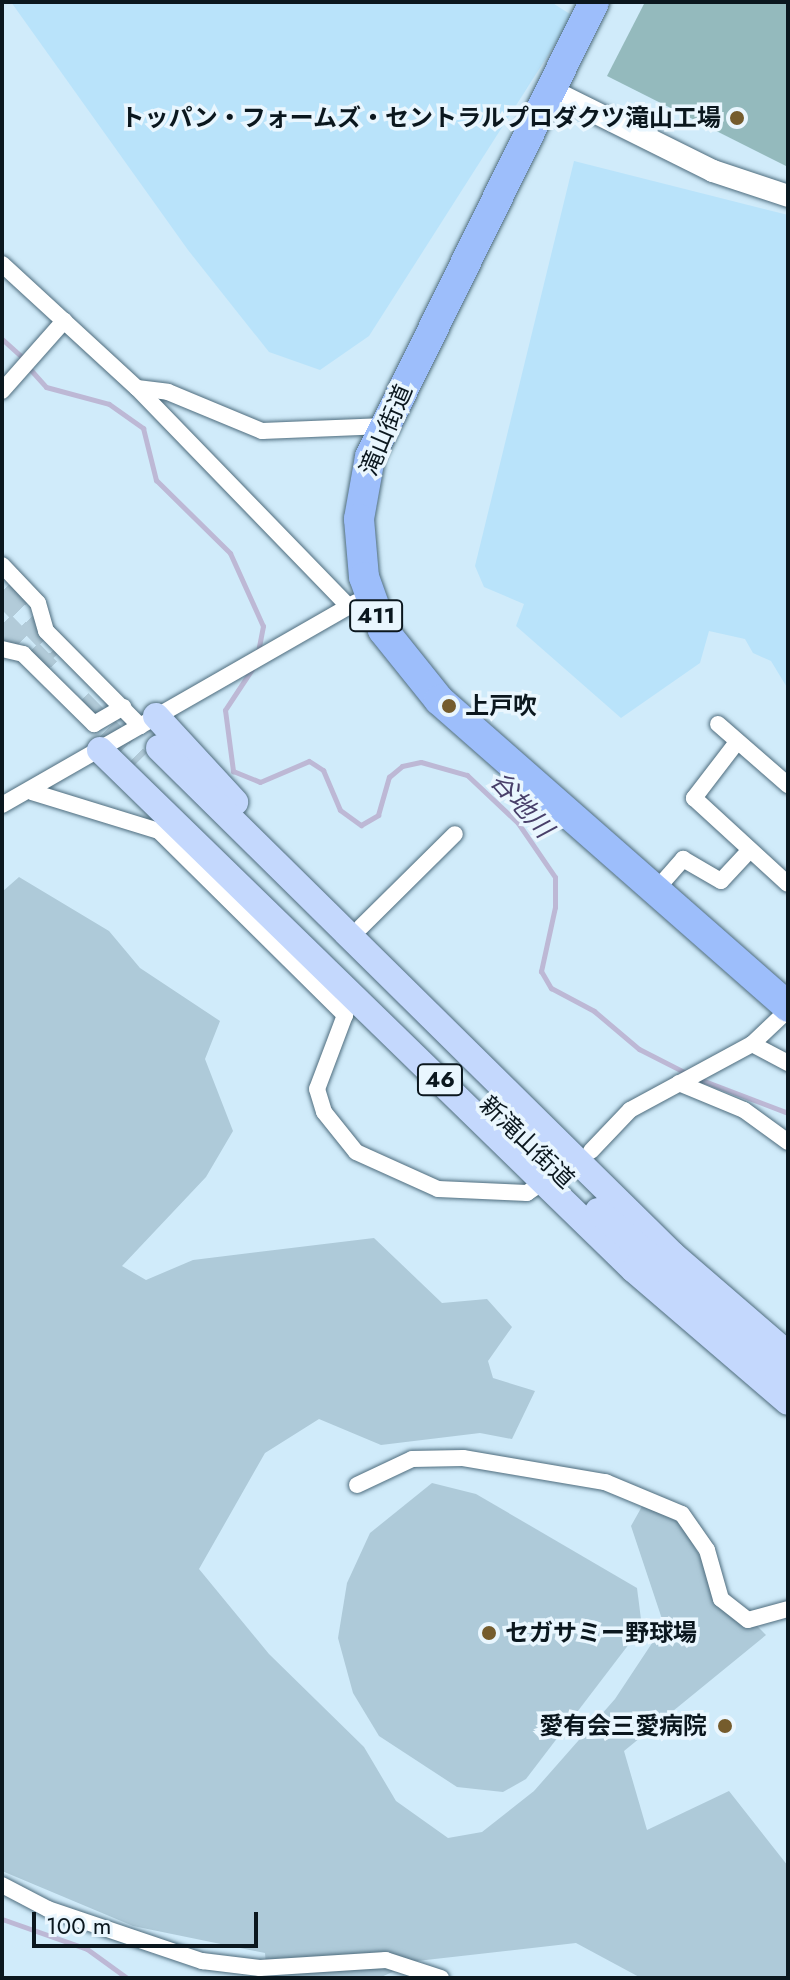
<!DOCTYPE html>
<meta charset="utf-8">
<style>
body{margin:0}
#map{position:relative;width:790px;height:1980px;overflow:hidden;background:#d0ebfa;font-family:Jost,"Noto Sans JP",sans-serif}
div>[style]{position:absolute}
.built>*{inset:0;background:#b9e3fa}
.green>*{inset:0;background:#aecad9}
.stream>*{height:5px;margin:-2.5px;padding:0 2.5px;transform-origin:2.5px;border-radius:2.5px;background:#bdb8d5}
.building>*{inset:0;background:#94babd}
.primary-tunnel>*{height:26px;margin-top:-13px;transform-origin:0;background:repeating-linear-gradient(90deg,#b2cbd9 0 26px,transparent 0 39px)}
.roads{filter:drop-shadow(0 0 2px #4e6c7d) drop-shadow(0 0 2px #4e6c7d)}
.street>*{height:16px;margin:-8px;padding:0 8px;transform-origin:8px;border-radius:8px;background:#fff}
.secondary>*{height:22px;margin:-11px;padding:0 11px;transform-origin:11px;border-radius:11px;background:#fff}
.primary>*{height:26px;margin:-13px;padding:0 13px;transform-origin:13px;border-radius:13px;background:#c4d8fd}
.highway>*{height:30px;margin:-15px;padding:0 15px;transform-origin:15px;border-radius:15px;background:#9dbefb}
.dots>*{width:22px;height:22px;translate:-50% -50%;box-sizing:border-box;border:4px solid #e9f6fe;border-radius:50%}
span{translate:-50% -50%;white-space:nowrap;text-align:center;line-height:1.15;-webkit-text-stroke:7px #e9f6fe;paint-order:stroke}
.shield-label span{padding:2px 6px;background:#e9f6fe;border:2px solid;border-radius:6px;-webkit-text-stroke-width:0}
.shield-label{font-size:22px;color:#0b171e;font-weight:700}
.poi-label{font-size:24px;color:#0b171e;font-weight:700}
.right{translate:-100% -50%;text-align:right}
.left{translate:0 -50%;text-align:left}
.street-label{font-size:24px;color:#0b171e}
.water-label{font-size:26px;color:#483f69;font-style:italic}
.frame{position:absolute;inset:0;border:4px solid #0b171e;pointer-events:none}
.scale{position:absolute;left:32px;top:1912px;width:226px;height:36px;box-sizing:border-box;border:4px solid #0b171e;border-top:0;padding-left:10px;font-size:24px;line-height:28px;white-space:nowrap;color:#0b171e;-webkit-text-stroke:6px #e9f6fe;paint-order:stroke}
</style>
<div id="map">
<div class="built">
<div style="clip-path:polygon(11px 2px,551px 2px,573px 16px,369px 336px,320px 370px,269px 352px,188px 250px)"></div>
<div style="clip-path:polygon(574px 161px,788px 215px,788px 689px,771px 661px,753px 653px,745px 639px,709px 631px,700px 663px,621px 718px,516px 626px,524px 604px,484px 587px,475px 566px)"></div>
</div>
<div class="green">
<div style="clip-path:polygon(19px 877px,109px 931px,140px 968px,220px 1021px,205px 1059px,233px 1131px,206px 1177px,122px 1266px,146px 1280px,193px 1260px,374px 1238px,442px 1303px,487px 1299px,512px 1327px,488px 1361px,493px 1378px,535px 1391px,512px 1439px,480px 1433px,381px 1445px,319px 1419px,265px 1453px,199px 1569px,269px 1654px,364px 1747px,396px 1801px,448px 1838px,482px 1832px,534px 1791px,615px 1699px,664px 1625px,631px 1526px,645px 1501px,682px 1525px,715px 1583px,766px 1635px,624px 1751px,647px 1830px,729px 1791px,788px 1866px,788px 1978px,641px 1978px,576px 1943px,417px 1961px,379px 1978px,267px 1978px,265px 1953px,133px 1926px,2px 1871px,2px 892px)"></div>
<div style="clip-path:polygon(432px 1483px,476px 1494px,637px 1588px,642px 1627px,526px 1779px,503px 1792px,457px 1787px,379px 1736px,353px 1693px,338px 1638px,347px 1583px,370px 1533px)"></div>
</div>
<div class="stream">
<div style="left:2px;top:339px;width:30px;rotate:42deg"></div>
<div style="left:29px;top:368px;width:25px;rotate:48deg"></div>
<div style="left:46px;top:387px;width:65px;rotate:15.1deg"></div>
<div style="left:109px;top:404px;width:42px;rotate:35.2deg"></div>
<div style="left:143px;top:428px;width:54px;rotate:76deg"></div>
<div style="left:156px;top:480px;width:104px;rotate:44.6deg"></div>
<div style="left:230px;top:553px;width:80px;rotate:65.7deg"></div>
<div style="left:263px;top:626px;width:26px;rotate:101deg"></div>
<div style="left:252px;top:669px;width:49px;rotate:123.4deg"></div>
<div style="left:225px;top:710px;width:62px;rotate:82.5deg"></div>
<div style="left:233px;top:771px;width:29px;rotate:22deg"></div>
<div style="left:260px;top:782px;width:53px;rotate:-23.2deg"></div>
<div style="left:309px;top:761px;width:17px;rotate:33deg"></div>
<div style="left:323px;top:770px;width:43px;rotate:67deg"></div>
<div style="left:340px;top:810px;width:26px;rotate:36deg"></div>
<div style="left:361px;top:825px;width:20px;rotate:-30deg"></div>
<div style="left:378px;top:815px;width:40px;rotate:-74deg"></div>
<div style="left:389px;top:777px;width:17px;rotate:-40deg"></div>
<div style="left:402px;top:766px;width:19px;rotate:-12deg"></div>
<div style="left:421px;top:762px;width:48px;rotate:15.8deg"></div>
<div style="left:467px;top:775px;width:70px;rotate:43.3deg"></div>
<div style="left:518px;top:823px;width:65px;rotate:55.6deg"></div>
<div style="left:555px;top:877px;width:30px;rotate:90deg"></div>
<div style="left:555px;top:907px;width:66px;rotate:102.3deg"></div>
<div style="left:541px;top:971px;width:20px;rotate:60deg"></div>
<div style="left:551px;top:988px;width:49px;rotate:28.1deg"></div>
<div style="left:594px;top:1011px;width:59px;rotate:40.2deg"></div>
<div style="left:639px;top:1049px;width:57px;rotate:27deg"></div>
<div style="left:699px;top:1079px;width:95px;rotate:20.9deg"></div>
<div style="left:2px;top:1919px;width:90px;rotate:19.4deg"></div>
<div style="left:87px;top:1949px;width:49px;rotate:35.9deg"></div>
</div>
<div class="building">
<div style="clip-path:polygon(645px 2px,788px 2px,788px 167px,607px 76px)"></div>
</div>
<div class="primary-tunnel">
<div style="left:2px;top:591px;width:84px;rotate:46.4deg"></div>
<div style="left:2px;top:624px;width:66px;rotate:45.6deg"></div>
<div style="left:79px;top:702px;width:84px;rotate:45.5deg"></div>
</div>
<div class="roads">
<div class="street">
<div style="left:2px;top:264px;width:183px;rotate:42.6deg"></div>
<div style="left:137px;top:388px;width:303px;rotate:45.9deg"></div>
<div style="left:137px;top:388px;width:31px;rotate:7deg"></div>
<div style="left:168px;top:392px;width:102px;rotate:22.5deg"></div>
<div style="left:262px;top:431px;width:123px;rotate:-2.3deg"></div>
<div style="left:2px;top:391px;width:94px;rotate:-48.5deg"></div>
<div style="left:2px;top:565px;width:52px;rotate:46.5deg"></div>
<div style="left:38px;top:603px;width:29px;rotate:74deg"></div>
<div style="left:46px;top:631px;width:134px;rotate:45.3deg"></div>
<div style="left:2px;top:649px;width:22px;rotate:13deg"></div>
<div style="left:23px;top:654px;width:100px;rotate:44.6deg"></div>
<div style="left:94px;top:724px;width:34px;rotate:-30deg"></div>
<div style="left:718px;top:724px;width:93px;rotate:41.1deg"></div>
<div style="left:737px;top:742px;width:71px;rotate:127.5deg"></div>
<div style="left:694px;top:798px;width:127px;rotate:42.5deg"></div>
<div style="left:32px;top:792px;width:133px;rotate:17.1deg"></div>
<div style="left:159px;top:831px;width:262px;rotate:44.7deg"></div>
<div style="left:345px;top:1015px;width:79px;rotate:110.7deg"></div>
<div style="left:317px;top:1089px;width:24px;rotate:73deg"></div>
<div style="left:324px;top:1112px;width:51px;rotate:51.3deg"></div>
<div style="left:356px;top:1152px;width:90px;rotate:24.3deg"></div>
<div style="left:438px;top:1189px;width:89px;rotate:2.6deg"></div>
<div style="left:527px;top:1193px;width:19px;rotate:-35deg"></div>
<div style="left:2px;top:805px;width:408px;rotate:-29.8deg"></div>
<div style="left:655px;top:891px;width:43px;rotate:-48.8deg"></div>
<div style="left:683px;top:859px;width:44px;rotate:30.1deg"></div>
<div style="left:721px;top:881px;width:41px;rotate:-47deg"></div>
<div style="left:361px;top:927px;width:132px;rotate:-44.7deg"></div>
<div style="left:752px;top:1044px;width:41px;rotate:27.8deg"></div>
<div style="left:679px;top:1083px;width:70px;rotate:22.6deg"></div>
<div style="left:744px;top:1110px;width:54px;rotate:36deg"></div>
<div style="left:591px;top:1151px;width:57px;rotate:-46.4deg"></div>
<div style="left:630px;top:1110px;width:139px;rotate:-28.4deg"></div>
<div style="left:752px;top:1044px;width:50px;rotate:-43.4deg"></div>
<div style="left:357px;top:1485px;width:61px;rotate:-25.3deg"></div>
<div style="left:412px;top:1459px;width:51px;rotate:-1.1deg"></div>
<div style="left:463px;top:1458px;width:144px;rotate:9.6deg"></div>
<div style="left:605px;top:1482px;width:83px;rotate:22.6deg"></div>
<div style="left:682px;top:1514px;width:44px;rotate:55.2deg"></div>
<div style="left:707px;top:1550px;width:51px;rotate:74.1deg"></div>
<div style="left:721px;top:1599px;width:34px;rotate:38deg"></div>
<div style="left:748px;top:1620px;width:41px;rotate:-15.4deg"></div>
<div style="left:2px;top:1885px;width:52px;rotate:27.6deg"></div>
<div style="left:48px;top:1909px;width:163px;rotate:18.7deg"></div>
<div style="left:202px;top:1961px;width:58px;rotate:6.9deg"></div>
<div style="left:260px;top:1968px;width:126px;rotate:-3.6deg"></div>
<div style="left:386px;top:1960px;width:58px;rotate:18.1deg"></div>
</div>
<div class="secondary">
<div style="left:552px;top:91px;width:180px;rotate:26.4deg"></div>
<div style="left:713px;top:171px;width:79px;rotate:18.4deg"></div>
</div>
<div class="primary">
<div style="left:156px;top:716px;width:117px;rotate:47.4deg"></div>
<div style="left:159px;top:748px;width:721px;rotate:44.61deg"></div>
<div style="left:672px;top:1254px;width:153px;rotate:40.8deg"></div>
<div style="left:100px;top:750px;width:745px;rotate:44.24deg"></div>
<div style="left:634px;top:1270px;width:203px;rotate:40.6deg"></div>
<div style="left:598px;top:1211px;width:253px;rotate:41.3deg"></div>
</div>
<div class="highway">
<div style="left:594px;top:2px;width:507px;rotate:116.21deg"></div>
<div style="left:370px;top:457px;width:63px;rotate:100.1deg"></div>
<div style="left:359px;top:519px;width:58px;rotate:85.1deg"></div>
<div style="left:364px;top:577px;width:56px;rotate:70.3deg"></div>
<div style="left:383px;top:630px;width:90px;rotate:51.3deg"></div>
<div style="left:439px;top:700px;width:465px;rotate:41.3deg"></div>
</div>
</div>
<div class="dots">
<div style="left:737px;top:118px;background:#755c2d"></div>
<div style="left:449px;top:706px;background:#755c2d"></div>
<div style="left:489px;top:1633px;background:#755c2d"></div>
<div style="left:725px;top:1726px;background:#755c2d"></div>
</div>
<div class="shield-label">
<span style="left:376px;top:616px">411</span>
<span style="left:440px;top:1080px">46</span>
</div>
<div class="poi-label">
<span class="right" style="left:721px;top:118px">トッパン・フォームズ・セントラルプロダクツ滝山工場</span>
<span class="left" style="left:465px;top:706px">上戸吹</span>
<span class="left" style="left:505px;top:1633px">セガサミー野球場</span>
<span class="right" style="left:707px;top:1726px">愛有会三愛病院</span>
</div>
<div class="street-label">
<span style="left:386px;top:430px;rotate:-67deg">滝山街道</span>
<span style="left:527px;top:1142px;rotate:44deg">新滝山街道</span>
</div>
<div class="water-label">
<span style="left:521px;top:805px;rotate:48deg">谷地川</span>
</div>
<div class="frame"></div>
<div class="scale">100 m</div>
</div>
